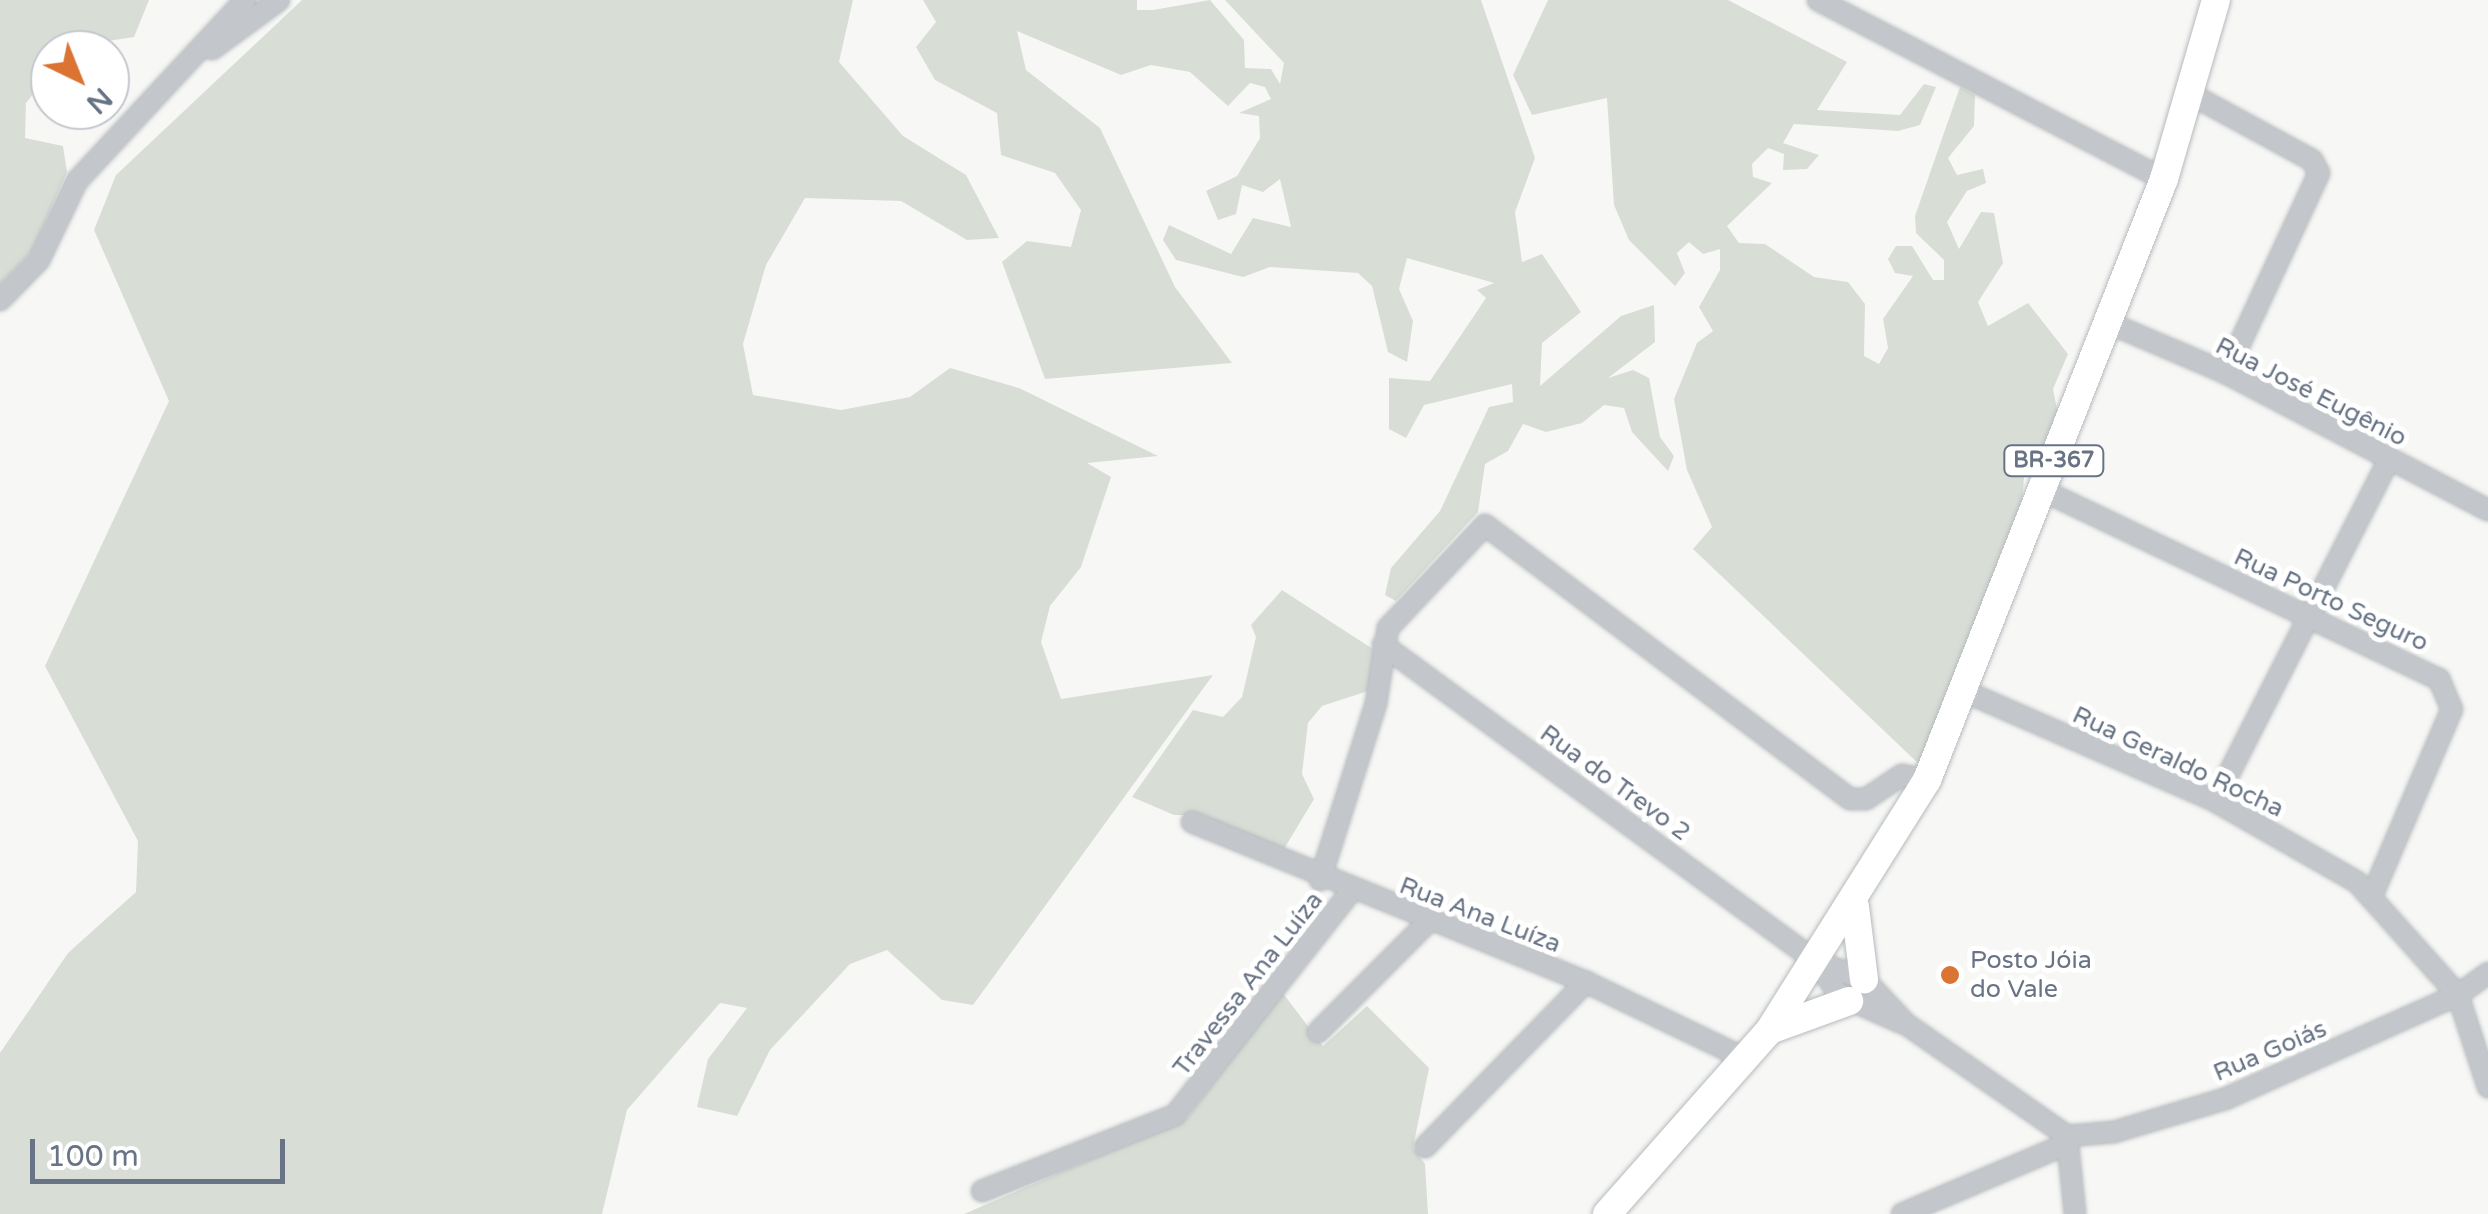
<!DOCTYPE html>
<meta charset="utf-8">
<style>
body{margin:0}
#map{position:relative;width:2488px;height:1214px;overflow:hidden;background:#f7f8f5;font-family:"Varela Round",sans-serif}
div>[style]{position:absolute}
.green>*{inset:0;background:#d8ded6}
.roads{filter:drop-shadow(0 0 2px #b6babe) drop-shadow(0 0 2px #b6babe)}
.minor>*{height:20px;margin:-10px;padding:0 10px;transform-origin:10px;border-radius:10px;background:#c3c6ca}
.major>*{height:28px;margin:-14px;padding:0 14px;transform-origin:14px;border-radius:14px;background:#fff}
.dots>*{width:28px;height:28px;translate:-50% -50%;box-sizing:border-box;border:5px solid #fff;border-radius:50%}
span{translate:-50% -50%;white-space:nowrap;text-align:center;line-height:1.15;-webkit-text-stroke:10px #fff;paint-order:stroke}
.shield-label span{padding:2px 8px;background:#fff;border:2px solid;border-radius:8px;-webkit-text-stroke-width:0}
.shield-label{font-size:22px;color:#687485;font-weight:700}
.street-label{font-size:25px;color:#687485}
.poi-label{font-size:25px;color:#687485}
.left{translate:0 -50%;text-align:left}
.north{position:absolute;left:30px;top:30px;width:100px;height:100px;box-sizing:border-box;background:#fff;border:2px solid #c3c7ce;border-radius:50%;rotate:137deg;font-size:28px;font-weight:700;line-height:40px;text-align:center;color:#687485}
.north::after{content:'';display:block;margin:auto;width:35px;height:45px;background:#db7332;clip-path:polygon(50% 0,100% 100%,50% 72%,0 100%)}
.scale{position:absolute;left:30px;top:1139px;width:255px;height:45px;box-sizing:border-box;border:5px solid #687485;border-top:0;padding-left:12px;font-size:30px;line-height:35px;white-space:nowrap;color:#687485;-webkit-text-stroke:8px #fff;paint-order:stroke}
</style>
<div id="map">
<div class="green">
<div style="clip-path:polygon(0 0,149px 0,134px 37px,50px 50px,50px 73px,26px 103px,25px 138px,63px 146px,67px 172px,32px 251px,0 284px)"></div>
<div style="clip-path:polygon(302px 0,853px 0,839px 62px,903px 136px,966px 175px,999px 238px,967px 240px,901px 201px,805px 198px,766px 265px,743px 344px,753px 395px,841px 410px,910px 397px,950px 368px,1019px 388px,1158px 456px,1087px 463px,1111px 477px,1081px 567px,1050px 606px,1041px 642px,1061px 699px,1213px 675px,973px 1005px,942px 1000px,887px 950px,850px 964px,770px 1050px,737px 1116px,697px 1107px,708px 1059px,747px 1008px,720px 1003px,627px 1110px,602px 1214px,0 1214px,0 1053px,68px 953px,136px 892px,138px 841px,45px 666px,169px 401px,94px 230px,116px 175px)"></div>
<div style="clip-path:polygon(923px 0,1137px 0,1137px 10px,1153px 10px,1210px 0,1244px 40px,1245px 68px,1271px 69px,1280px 84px,1284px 63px,1225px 0,1481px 0,1535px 158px,1515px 212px,1522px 262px,1542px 254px,1581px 312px,1542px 343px,1540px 386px,1621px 316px,1654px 305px,1655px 342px,1608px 378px,1633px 370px,1649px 378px,1660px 437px,1674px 456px,1668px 471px,1632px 432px,1624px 408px,1604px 405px,1582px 423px,1546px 432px,1523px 424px,1508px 451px,1485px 464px,1478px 512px,1396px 601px,1385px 595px,1391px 568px,1440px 511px,1489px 407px,1513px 402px,1512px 384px,1424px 405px,1406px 438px,1389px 429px,1389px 378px,1430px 381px,1486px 298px,1477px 290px,1494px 283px,1407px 258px,1399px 289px,1413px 321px,1407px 362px,1388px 352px,1372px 286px,1358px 273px,1270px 267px,1243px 277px,1176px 260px,1163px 240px,1169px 225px,1231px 254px,1253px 218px,1291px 227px,1280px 179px,1263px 192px,1242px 185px,1236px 214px,1218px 220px,1206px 191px,1237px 176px,1260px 138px,1259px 116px,1239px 113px,1271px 99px,1265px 87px,1250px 83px,1228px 106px,1190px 72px,1151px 65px,1121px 75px,1017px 31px,1026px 70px,1100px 128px,1175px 287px,1232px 363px,1045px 379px,1002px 262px,1027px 241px,1071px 247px,1081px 210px,1055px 173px,1001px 155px,997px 113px,935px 80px,916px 47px,936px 22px)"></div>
<div style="clip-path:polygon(1548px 0,1728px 0,1847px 62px,1817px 110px,1900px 115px,1924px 84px,1936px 87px,1920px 125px,1898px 131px,1794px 124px,1783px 143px,1819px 155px,1807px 169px,1783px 170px,1784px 154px,1768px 148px,1752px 164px,1753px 177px,1772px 183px,1727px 226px,1739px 243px,1765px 244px,1814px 277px,1848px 282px,1865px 304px,1864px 356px,1879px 364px,1888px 348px,1883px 319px,1913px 276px,1895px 273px,1888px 259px,1896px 246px,1912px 246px,1933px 280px,1944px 280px,1944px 260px,1916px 233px,1915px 216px,1960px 87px,1975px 95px,1974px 126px,1948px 158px,1957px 175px,1983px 169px,1986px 183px,1967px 191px,1947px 222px,1959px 249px,1981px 212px,1994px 213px,2003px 263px,1978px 302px,1988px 326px,2028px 303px,2068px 354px,2053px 389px,2059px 419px,2048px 451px,2024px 477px,2021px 521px,1921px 766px,1693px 549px,1712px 527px,1687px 470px,1674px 399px,1697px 343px,1713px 331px,1699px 307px,1720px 270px,1720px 249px,1703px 254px,1689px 242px,1677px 253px,1685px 273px,1675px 286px,1629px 240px,1614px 205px,1607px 98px,1532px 115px,1513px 75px)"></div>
<div style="clip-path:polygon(1282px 590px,1379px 653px,1371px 690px,1322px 706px,1308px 723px,1302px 774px,1314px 799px,1278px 859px,1203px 815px,1174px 815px,1132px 797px,1193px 710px,1223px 717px,1242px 697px,1256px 637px,1251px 625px)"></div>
<div style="clip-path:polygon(1282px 992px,1323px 1046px,1367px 1006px,1429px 1068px,1413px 1148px,1425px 1164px,1428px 1214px,964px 1214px,1187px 1118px)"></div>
</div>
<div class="roads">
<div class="minor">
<div style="left:1818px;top:0;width:390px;rotate:27.4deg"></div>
<div style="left:212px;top:49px;width:83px;rotate:-36.2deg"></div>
<div style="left:2194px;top:96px;width:134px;rotate:28.5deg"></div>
<div style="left:2312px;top:160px;width:15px;rotate:62deg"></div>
<div style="left:2319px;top:173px;width:221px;rotate:114.9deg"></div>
<div style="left:0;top:300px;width:56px;rotate:-45.7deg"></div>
<div style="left:39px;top:260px;width:88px;rotate:-64.3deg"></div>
<div style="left:77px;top:181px;width:247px;rotate:-47.1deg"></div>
<div style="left:2109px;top:323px;width:127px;rotate:23.1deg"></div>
<div style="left:2226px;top:373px;width:296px;rotate:27.6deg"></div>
<div style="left:2042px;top:490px;width:440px;rotate:25.5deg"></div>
<div style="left:2439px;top:679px;width:33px;rotate:67deg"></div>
<div style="left:2452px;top:709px;width:203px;rotate:113.2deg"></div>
<div style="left:1383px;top:645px;width:537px;rotate:36.14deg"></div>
<div style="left:1817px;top:962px;width:50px;rotate:19.9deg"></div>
<div style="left:1864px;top:979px;width:62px;rotate:47deg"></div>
<div style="left:1906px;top:1024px;width:196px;rotate:34.8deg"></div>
<div style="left:2067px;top:1136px;width:47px;rotate:-4.9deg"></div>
<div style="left:2114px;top:1132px;width:116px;rotate:-16.6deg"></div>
<div style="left:2225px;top:1099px;width:255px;rotate:-24.1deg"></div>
<div style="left:2458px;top:995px;width:37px;rotate:-36deg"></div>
<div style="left:1966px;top:692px;width:272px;rotate:23.6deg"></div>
<div style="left:2215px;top:801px;width:163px;rotate:29.7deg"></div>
<div style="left:2357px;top:882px;width:152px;rotate:48.2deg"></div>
<div style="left:2458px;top:995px;width:97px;rotate:71.9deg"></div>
<div style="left:2215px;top:801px;width:381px;rotate:-63deg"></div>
<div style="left:1192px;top:822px;width:425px;rotate:22.1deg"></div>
<div style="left:1586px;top:982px;width:180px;rotate:25.7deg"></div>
<div style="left:1320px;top:880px;width:186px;rotate:-72.4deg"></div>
<div style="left:1376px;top:703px;width:76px;rotate:-80.9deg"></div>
<div style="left:1388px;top:628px;width:141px;rotate:-46.7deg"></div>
<div style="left:1485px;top:525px;width:456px;rotate:36.9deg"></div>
<div style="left:1850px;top:799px;width:16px"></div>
<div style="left:1866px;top:799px;width:43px;rotate:-33.7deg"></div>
<div style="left:1902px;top:775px;width:25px;rotate:11deg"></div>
<div style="left:1817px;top:962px;width:40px;rotate:56deg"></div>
<div style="left:1839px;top:995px;width:67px;rotate:23.9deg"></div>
<div style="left:1318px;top:1032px;width:156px;rotate:-45deg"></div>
<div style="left:2067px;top:1136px;width:78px;rotate:84.1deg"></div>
<div style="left:1425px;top:1147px;width:231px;rotate:-45.7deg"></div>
<div style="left:982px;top:1191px;width:207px;rotate:-21.5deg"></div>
<div style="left:1175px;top:1115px;width:285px;rotate:-51.8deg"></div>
<div style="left:1902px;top:1214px;width:179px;rotate:-23deg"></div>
</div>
<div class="major">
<div style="left:1855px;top:907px;width:73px;rotate:82.9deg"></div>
<div style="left:1775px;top:1028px;width:79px;rotate:-20deg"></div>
<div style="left:1607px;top:1214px;width:244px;rotate:-48.5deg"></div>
<div style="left:1769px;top:1031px;width:297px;rotate:-57.8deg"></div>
<div style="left:1927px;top:780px;width:646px;rotate:-68.48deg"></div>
<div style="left:2164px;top:179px;width:186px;rotate:-73.8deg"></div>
</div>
</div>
<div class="dots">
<div style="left:1950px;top:975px;background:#db7332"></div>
</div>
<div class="shield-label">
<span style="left:2054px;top:461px">BR-367</span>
</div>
<div class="street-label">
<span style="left:2311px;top:392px;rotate:27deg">Rua José Eugênio</span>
<span style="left:2331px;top:600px;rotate:25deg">Rua Porto Seguro</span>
<span style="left:2178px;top:762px;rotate:25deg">Rua Geraldo Rocha</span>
<span style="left:1615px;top:783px;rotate:36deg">Rua do Trevo 2</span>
<span style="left:1480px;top:915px;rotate:21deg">Rua Ana Luíza</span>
<span style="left:1248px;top:984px;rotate:-52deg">Travessa Ana Luíza</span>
<span style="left:2270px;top:1051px;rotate:-23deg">Rua Goiás</span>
</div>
<div class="poi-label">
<span class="left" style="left:1970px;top:975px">Posto Jóia<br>do Vale</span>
</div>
<div class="north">N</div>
<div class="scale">100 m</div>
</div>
